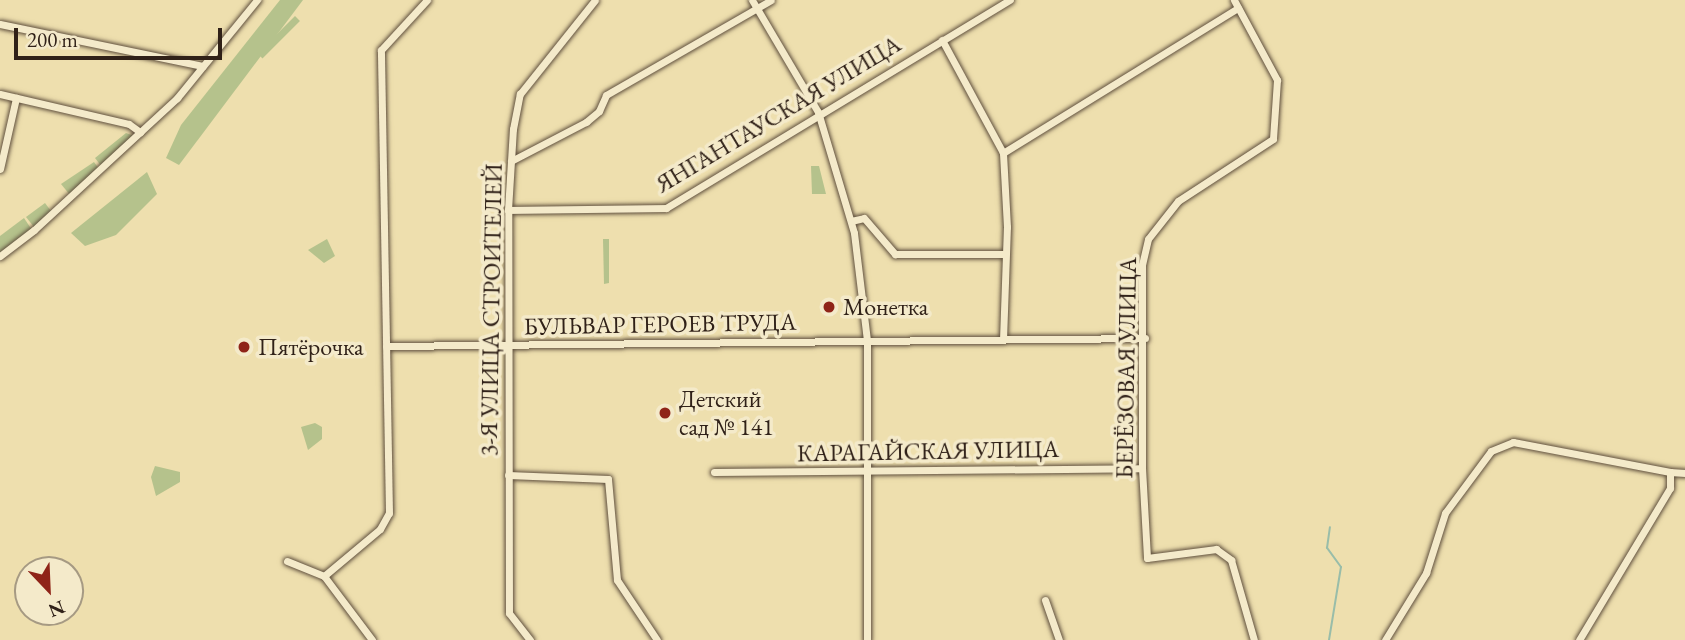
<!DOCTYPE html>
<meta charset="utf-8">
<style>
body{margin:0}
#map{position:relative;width:1685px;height:640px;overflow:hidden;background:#eedfae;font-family:"EB Garamond",serif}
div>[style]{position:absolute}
.green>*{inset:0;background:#b5c28c;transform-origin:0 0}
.stream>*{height:2px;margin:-1px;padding:0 1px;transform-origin:1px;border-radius:1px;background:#99bda9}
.roads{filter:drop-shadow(0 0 2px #60503e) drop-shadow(0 0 2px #60503e)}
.minor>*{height:7px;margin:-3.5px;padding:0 3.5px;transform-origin:3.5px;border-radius:3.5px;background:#f4eaca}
.dots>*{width:19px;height:19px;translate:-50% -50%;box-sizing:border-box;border:4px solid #f4eaca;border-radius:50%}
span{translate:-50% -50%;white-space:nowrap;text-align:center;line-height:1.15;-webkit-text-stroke:7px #f4eaca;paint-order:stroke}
.street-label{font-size:24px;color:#302118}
.poi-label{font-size:24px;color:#302118}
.left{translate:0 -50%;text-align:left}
.north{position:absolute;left:14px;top:556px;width:70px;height:70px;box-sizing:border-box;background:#f4eaca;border:2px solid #a69a83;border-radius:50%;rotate:157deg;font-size:19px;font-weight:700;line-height:28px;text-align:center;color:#302118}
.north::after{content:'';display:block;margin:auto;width:24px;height:32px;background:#8f2418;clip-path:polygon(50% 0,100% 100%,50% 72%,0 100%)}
.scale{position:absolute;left:14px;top:28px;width:208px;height:32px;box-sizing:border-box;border:4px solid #302118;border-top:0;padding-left:9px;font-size:21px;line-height:24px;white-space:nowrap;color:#302118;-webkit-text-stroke:5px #f4eaca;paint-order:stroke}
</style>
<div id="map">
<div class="green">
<div style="clip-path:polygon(280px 0,303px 0,179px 165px,166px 158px,181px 125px)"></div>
<div style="left:295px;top:16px;width:7px;height:53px;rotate:45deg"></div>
<div style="clip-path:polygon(126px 133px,134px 136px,102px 167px,95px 158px)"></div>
<div style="clip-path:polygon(94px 162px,99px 169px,70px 195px,61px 184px)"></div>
<div style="clip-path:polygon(819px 166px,826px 194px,812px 194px,811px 166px)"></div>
<div style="clip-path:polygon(147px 172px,157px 194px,116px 235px,85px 246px,71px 233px)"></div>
<div style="clip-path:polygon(45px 203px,51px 211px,34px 227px,26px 217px)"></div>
<div style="clip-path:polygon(24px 218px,32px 230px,0 254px,0 236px)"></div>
<div style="clip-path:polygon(327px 239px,335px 256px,324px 263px,308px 250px)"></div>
<div style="clip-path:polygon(603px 239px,609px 239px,609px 283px,604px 284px)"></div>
<div style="clip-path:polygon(315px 423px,322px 427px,322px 439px,308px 450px,301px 427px)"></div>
<div style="clip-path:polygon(155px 466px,180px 472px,180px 482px,156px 496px,151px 477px)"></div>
</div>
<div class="stream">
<div style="left:1329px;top:640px;width:74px;rotate:-80.7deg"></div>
<div style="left:1341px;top:567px;width:24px;rotate:-126deg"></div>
<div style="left:1327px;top:548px;width:21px;rotate:-82deg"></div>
</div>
<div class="roads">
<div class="minor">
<div style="left:752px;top:0;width:130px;rotate:59.5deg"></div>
<div style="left:818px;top:112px;width:126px;rotate:73.4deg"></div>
<div style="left:854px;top:233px;width:109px;rotate:83.1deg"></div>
<div style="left:867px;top:341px;width:299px;rotate:90deg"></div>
<div style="left:1234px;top:0;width:91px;rotate:61.7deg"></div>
<div style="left:1277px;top:80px;width:59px;rotate:93.9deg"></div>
<div style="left:1273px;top:139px;width:113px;rotate:146.9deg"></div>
<div style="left:1178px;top:201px;width:48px;rotate:128.3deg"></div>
<div style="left:1148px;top:239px;width:27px;rotate:103deg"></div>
<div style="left:1142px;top:265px;width:203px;rotate:90deg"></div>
<div style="left:1142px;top:468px;width:90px;rotate:86.8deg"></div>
<div style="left:1147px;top:558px;width:70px;rotate:-7.4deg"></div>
<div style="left:1216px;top:549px;width:19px;rotate:36deg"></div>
<div style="left:1231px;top:560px;width:83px;rotate:74deg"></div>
<div style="left:0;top:24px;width:207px;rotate:11.7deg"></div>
<div style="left:942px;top:40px;width:128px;rotate:61.6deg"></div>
<div style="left:0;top:94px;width:132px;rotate:13.1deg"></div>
<div style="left:129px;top:124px;width:14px;rotate:36deg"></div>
<div style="left:511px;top:161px;width:85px;rotate:-27.5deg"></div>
<div style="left:586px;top:122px;width:17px;rotate:-40deg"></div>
<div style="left:599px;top:111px;width:17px;rotate:-66deg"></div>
<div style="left:606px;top:95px;width:190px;rotate:-29.9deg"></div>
<div style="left:0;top:169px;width:73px;rotate:-77.3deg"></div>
<div style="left:508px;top:210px;width:158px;rotate:-0.7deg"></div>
<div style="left:666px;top:208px;width:402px;rotate:-31.2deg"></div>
<div style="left:851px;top:221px;width:13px;rotate:-13deg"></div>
<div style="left:864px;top:218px;width:48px;rotate:49.3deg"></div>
<div style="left:895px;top:254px;width:110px"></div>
<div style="left:0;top:256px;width:43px;rotate:-37.4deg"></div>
<div style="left:34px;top:230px;width:195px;rotate:-42.7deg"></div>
<div style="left:177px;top:98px;width:127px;rotate:-50.8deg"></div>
<div style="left:1003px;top:340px;width:113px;rotate:-88deg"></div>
<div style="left:1007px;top:227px;width:74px;rotate:-93.1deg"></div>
<div style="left:1003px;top:153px;width:276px;rotate:-31.7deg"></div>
<div style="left:386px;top:346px;width:759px;rotate:-0.6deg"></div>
<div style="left:714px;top:472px;width:428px;rotate:-0.5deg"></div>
<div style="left:1670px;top:472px;width:15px;rotate:4deg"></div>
<div style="left:508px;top:475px;width:100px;rotate:2.3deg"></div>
<div style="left:608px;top:479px;width:101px;rotate:84.9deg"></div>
<div style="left:617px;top:580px;width:72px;rotate:56.3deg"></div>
<div style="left:287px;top:561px;width:40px;rotate:22deg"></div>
<div style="left:324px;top:576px;width:80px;rotate:53.1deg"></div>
<div style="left:324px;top:576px;width:73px;rotate:-40deg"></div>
<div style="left:380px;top:529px;width:18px;rotate:-61deg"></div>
<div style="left:389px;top:513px;width:463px;rotate:-91deg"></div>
<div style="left:381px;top:50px;width:68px;rotate:-47.4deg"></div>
<div style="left:1045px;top:600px;width:42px;rotate:70.7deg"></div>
<div style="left:530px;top:640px;width:34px;rotate:-128deg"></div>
<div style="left:509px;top:613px;width:403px;rotate:-90.1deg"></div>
<div style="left:508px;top:210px;width:81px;rotate:-86.5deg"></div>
<div style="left:513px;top:129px;width:36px;rotate:-79deg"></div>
<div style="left:520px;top:94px;width:120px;rotate:-51.4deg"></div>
<div style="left:1385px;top:640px;width:79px;rotate:-58.5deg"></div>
<div style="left:1426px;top:573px;width:63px;rotate:-72.4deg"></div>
<div style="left:1445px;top:513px;width:77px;rotate:-53.4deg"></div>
<div style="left:1491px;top:451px;width:24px;rotate:-22deg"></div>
<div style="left:1513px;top:442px;width:160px;rotate:10.8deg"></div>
<div style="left:1670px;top:472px;width:16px;rotate:90deg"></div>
<div style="left:1670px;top:488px;width:177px;rotate:120.9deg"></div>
</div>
</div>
<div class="dots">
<div style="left:829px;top:307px;background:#8f2418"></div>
<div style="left:244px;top:347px;background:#8f2418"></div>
<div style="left:665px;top:413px;background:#8f2418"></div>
</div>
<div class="street-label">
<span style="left:778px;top:114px;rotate:-31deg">ЯНГАНТАУСКАЯ УЛИЦА</span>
<span style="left:491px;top:310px;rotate:-89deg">3-Я УЛИЦА СТРОИТЕЛЕЙ</span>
<span style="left:660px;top:324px;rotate:-1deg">БУЛЬВАР ГЕРОЕВ ТРУДА</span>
<span style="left:1126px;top:368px;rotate:-89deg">БЕРЁЗОВАЯ УЛИЦА</span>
<span style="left:928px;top:451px;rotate:-1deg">КАРАГАЙСКАЯ УЛИЦА</span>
</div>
<div class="poi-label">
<span class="left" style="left:843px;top:307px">Монетка</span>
<span class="left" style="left:258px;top:347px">Пятёрочка</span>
<span class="left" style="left:679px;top:413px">Детский<br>сад № 141</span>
</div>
<div class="north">N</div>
<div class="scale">200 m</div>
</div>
